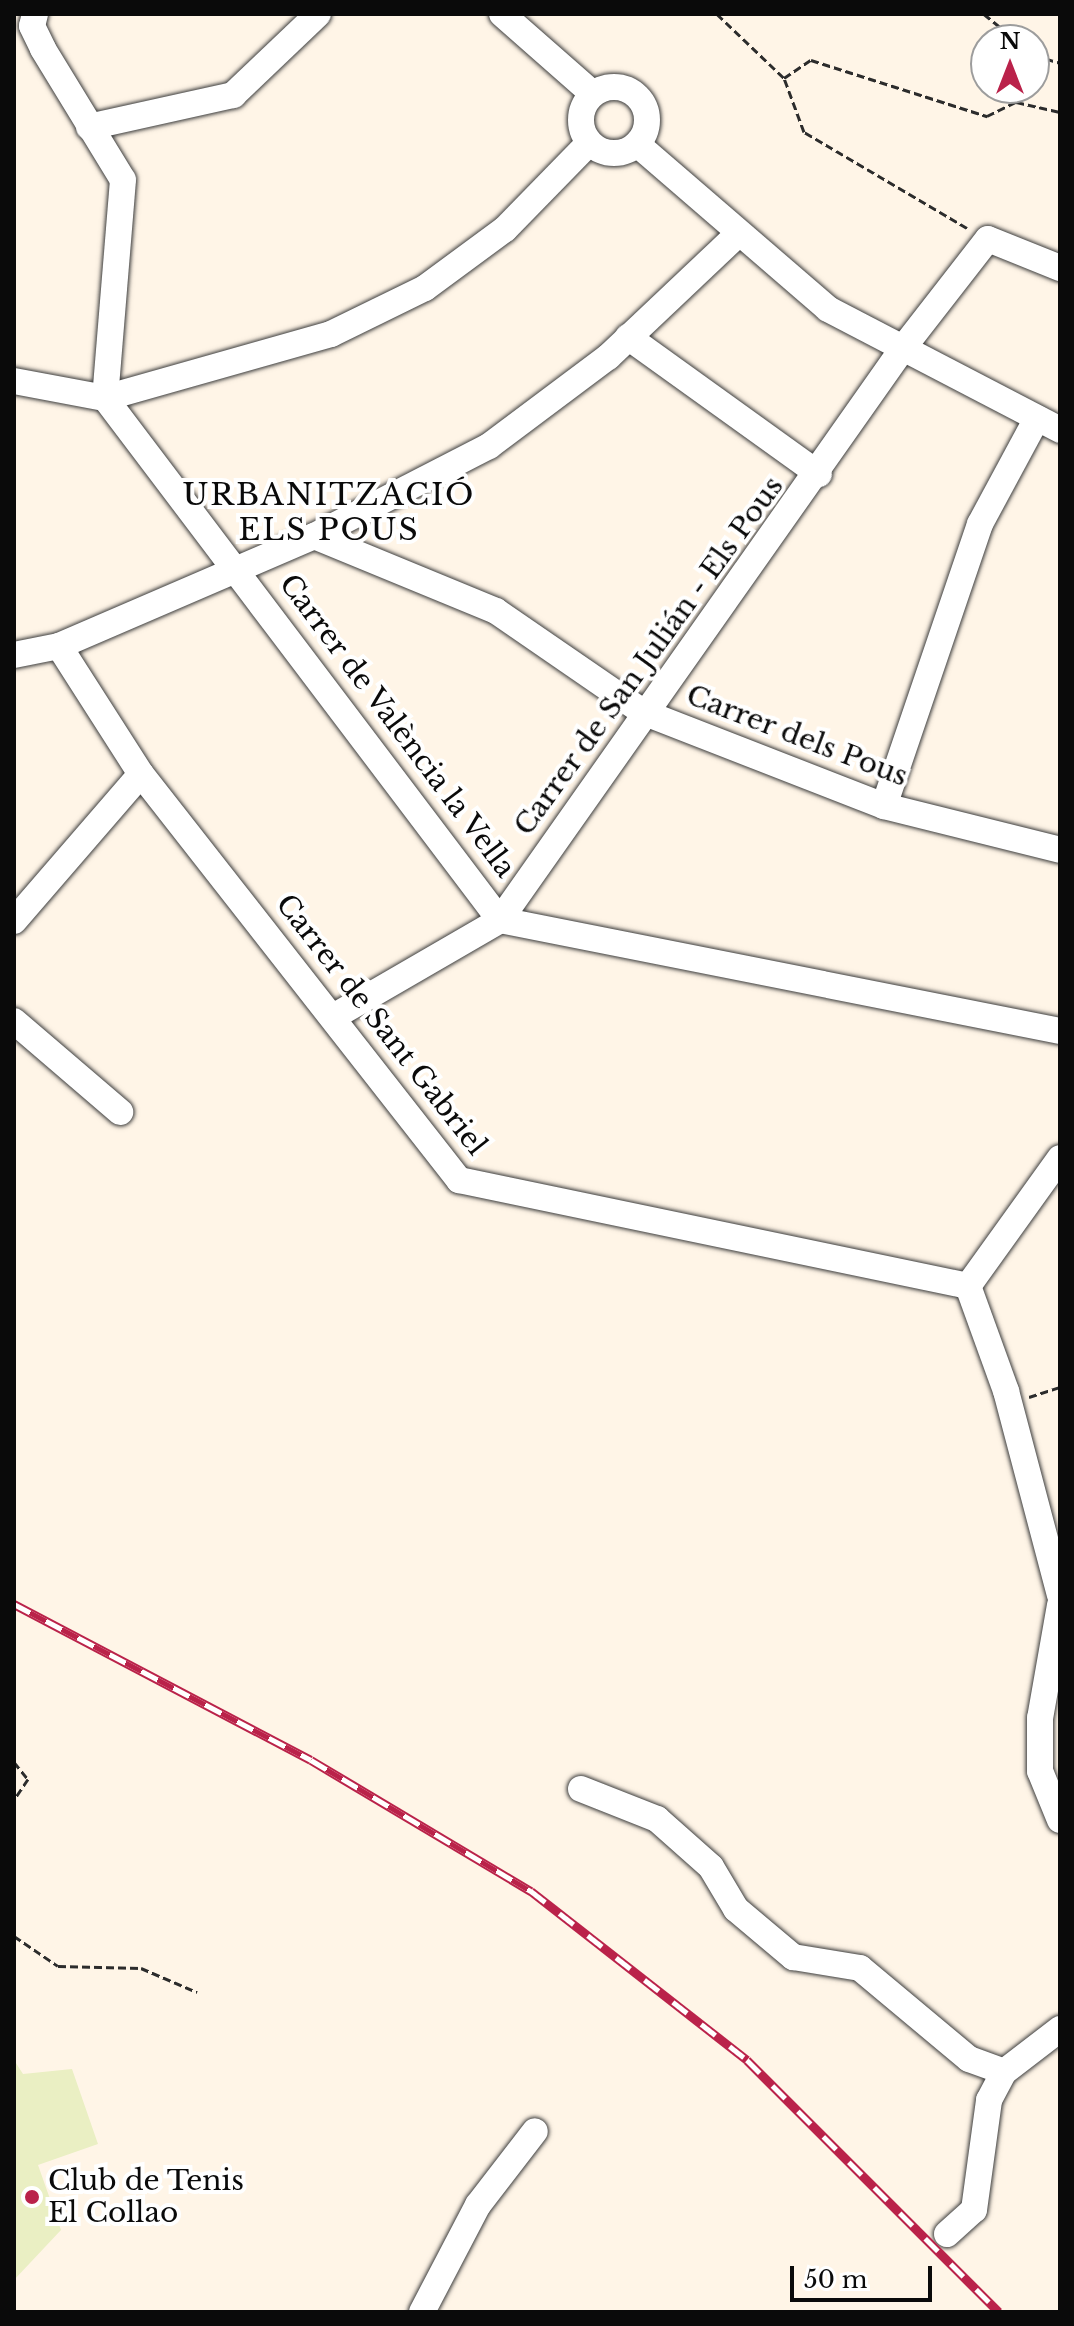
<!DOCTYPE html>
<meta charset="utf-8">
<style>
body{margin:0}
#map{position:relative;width:1074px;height:2326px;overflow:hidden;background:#fff5e7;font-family:"Libre Baskerville",serif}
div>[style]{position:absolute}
.pitch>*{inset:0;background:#eaefc3}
.path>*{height:3px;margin-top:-1.5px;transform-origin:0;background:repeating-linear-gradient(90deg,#2c2c2c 0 8px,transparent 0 12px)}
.roads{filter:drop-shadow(0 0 2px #3d3d3d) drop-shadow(0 0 2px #3d3d3d)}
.minor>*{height:26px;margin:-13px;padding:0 13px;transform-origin:13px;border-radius:13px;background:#fff}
.minor>.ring{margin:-13px;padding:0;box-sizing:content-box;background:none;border:26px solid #fff;border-radius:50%}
.rail>*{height:9px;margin-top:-4.5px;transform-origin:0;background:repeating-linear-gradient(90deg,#fff 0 18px,#ba224a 0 36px);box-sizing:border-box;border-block:2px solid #ba224a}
.dots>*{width:22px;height:22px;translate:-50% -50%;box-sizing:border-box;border:4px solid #fff;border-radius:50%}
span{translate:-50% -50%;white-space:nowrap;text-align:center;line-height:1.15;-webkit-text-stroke:8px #fff;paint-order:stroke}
.street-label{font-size:28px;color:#0a0a0a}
.poi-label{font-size:28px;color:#0a0a0a}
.left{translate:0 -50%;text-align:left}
.neighbourhood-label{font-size:30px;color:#0a0a0a;letter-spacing:2px}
.frame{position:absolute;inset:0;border:16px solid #0a0a0a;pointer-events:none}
.north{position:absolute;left:970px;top:24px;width:80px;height:80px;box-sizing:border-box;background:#fff;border:2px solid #9d9d9d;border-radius:50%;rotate:0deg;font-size:22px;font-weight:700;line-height:32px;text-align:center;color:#0a0a0a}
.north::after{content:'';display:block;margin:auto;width:28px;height:36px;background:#ba224a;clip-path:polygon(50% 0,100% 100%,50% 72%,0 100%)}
.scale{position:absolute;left:790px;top:2266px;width:142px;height:36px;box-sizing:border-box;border:4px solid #0a0a0a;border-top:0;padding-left:10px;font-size:24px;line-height:28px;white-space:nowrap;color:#0a0a0a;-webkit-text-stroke:6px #fff;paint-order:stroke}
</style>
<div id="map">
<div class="pitch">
<div style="clip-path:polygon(14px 2060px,23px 2074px,72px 2069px,98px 2144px,38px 2165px,61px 2230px,14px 2280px)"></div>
</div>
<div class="path">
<div style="left:717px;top:14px;width:93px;rotate:43.7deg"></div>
<div style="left:984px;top:14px;width:41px;rotate:39.1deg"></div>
<div style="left:1034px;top:55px;width:27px;rotate:17deg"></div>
<div style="left:967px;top:228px;width:189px;rotate:-149.5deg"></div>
<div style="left:804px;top:132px;width:58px;rotate:-110.3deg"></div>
<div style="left:784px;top:78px;width:32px;rotate:-34deg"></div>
<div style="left:811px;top:60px;width:185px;rotate:17.7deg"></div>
<div style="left:987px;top:116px;width:32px;rotate:-26deg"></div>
<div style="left:1016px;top:102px;width:45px;rotate:12.8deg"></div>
<div style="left:1029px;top:1397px;width:33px;rotate:-18deg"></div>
<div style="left:14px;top:1762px;width:22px;rotate:51deg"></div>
<div style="left:28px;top:1779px;width:25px;rotate:124deg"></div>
<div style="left:14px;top:1936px;width:53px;rotate:34.3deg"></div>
<div style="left:58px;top:1966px;width:83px;rotate:1.4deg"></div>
<div style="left:141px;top:1968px;width:61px;rotate:23.2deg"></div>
</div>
<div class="roads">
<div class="minor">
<div style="left:35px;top:14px;width:12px;rotate:104deg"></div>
<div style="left:32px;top:26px;width:25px;rotate:64deg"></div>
<div style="left:43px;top:49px;width:153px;rotate:58.6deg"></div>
<div style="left:123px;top:180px;width:219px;rotate:94.7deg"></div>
<div style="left:105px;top:398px;width:655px;rotate:52.89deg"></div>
<div style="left:500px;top:920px;width:571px;rotate:11.21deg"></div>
<div style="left:502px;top:14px;width:121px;rotate:41.3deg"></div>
<div class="ring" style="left:581px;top:87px;width:40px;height:40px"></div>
<div style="left:89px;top:127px;width:148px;rotate:-12.5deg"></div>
<div style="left:233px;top:95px;width:117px;rotate:-43.6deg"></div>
<div style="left:637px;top:144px;width:252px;rotate:40.8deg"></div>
<div style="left:828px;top:309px;width:262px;rotate:27.5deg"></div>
<div style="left:628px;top:337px;width:235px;rotate:35.7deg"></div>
<div style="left:14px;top:381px;width:93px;rotate:10.6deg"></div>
<div style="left:105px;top:398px;width:235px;rotate:-15.8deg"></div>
<div style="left:331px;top:334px;width:105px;rotate:-26.1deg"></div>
<div style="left:425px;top:288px;width:99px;rotate:-36.4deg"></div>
<div style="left:505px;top:229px;width:120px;rotate:-45.7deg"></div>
<div style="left:314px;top:536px;width:197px;rotate:22.4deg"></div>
<div style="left:496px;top:611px;width:178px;rotate:34.5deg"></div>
<div style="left:643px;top:712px;width:259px;rotate:21.3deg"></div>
<div style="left:884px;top:806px;width:181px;rotate:14deg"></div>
<div style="left:59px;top:646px;width:152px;rotate:57.4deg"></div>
<div style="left:141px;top:774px;width:516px;rotate:51.93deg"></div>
<div style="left:459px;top:1180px;width:520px;rotate:11.76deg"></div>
<div style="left:14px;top:655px;width:46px;rotate:-11.3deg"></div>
<div style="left:59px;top:646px;width:278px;rotate:-23.3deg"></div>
<div style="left:314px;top:536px;width:197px;rotate:-27.2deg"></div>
<div style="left:489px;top:446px;width:149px;rotate:-36.8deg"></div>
<div style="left:608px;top:357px;width:179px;rotate:-43.4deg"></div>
<div style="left:884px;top:806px;width:298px;rotate:-71.2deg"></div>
<div style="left:980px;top:524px;width:120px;rotate:-61.7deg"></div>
<div style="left:14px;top:921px;width:194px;rotate:-49.2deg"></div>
<div style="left:333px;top:1017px;width:193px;rotate:-30.1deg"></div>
<div style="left:500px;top:920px;width:700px;rotate:-54.83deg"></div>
<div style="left:903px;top:348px;width:138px;rotate:-52.1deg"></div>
<div style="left:988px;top:239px;width:78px;rotate:21.9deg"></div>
<div style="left:14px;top:1021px;width:140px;rotate:40.6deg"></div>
<div style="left:1060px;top:1158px;width:158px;rotate:125.7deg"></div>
<div style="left:968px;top:1286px;width:112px;rotate:70.1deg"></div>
<div style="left:1006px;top:1391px;width:211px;rotate:75.2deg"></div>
<div style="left:1060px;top:1605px;width:115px;rotate:100deg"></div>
<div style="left:1040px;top:1718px;width:53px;rotate:90deg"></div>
<div style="left:1040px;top:1771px;width:53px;rotate:67.8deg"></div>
<div style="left:581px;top:1789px;width:82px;rotate:21.5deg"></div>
<div style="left:657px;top:1819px;width:72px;rotate:41.6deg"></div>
<div style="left:711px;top:1867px;width:49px;rotate:59.2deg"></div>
<div style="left:736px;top:1909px;width:75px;rotate:40.1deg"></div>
<div style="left:793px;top:1957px;width:68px;rotate:9.3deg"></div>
<div style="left:860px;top:1968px;width:142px;rotate:39.9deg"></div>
<div style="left:969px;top:2059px;width:37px;rotate:20deg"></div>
<div style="left:1004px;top:2072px;width:71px;rotate:-37.5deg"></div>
<div style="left:947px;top:2234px;width:36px;rotate:-42deg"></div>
<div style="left:974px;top:2210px;width:111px;rotate:-82.2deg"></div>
<div style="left:989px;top:2100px;width:32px;rotate:-62deg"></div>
<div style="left:422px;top:2312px;width:121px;rotate:-62.4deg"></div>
<div style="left:478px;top:2205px;width:93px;rotate:-52.4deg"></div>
</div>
</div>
<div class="rail">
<div style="left:14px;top:1604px;width:335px;rotate:27.7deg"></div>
<div style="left:311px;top:1760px;width:256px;rotate:30.8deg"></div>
<div style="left:531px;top:1891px;width:274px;rotate:38deg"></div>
<div style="left:747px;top:2060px;width:356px;rotate:45deg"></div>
</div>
<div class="dots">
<div style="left:32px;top:2197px;background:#ba224a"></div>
</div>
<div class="street-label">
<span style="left:649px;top:656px;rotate:-54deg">Carrer de San Julián - Els Pous</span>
<span style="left:397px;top:726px;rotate:53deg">Carrer de València la Vella</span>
<span style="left:797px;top:736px;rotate:21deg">Carrer dels Pous</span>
<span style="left:381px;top:1025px;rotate:52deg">Carrer de Sant Gabriel</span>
</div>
<div class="poi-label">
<span class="left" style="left:48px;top:2197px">Club de Tenis<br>El Collao</span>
</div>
<div class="neighbourhood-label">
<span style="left:329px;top:512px">URBANITZACIÓ<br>ELS POUS</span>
</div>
<div class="frame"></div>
<div class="north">N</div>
<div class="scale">50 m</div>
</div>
